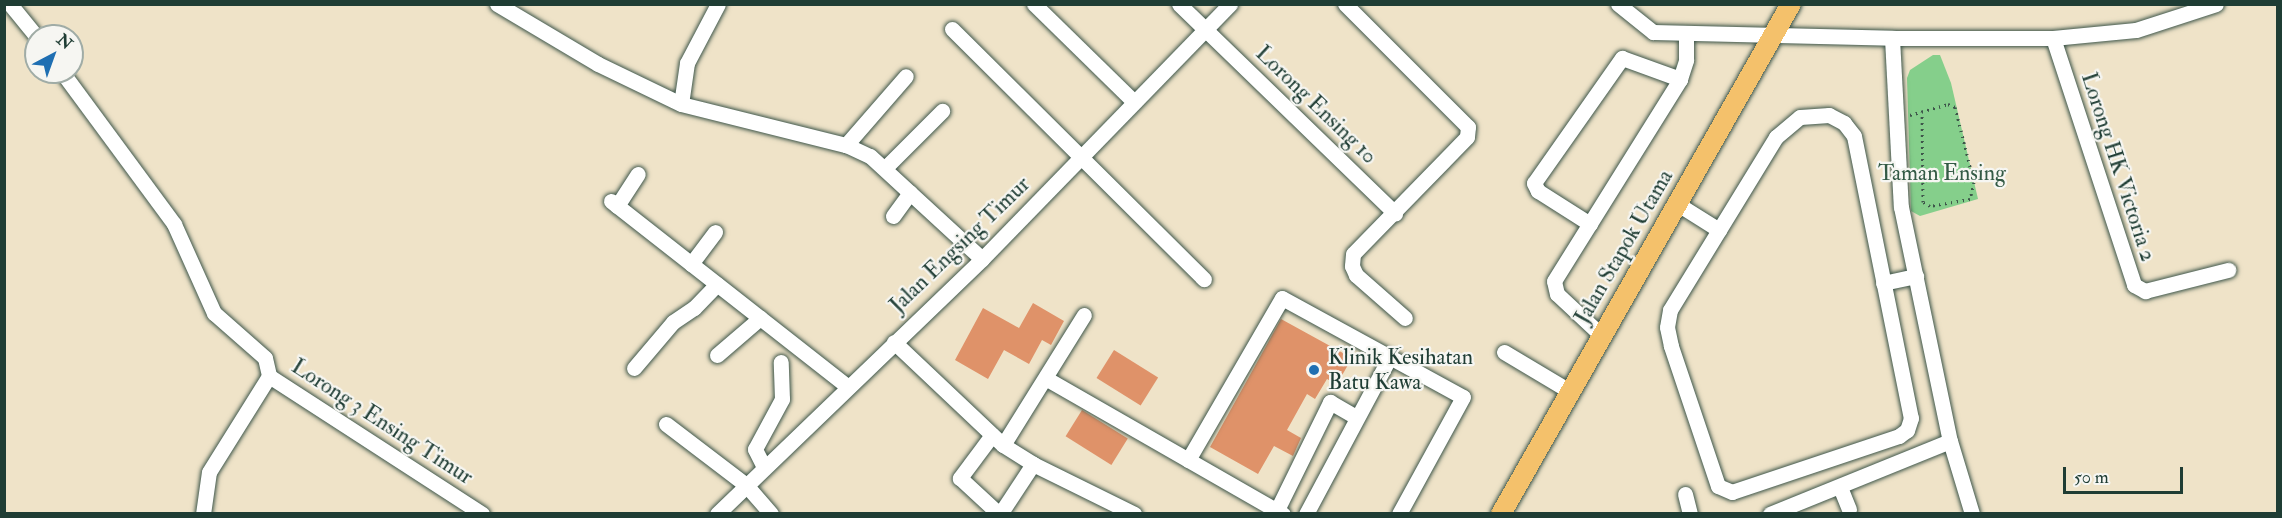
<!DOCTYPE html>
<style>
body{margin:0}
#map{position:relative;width:2282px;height:518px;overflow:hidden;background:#efe3c8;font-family:"IM FELL Double Pica",serif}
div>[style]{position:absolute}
.green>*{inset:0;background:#85cf8b}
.building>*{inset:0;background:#df9269;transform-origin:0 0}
.path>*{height:3px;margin-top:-1.5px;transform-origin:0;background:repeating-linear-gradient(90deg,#3e564a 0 1.5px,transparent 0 6px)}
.roads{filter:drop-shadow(0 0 2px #3e564a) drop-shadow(0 0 2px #3e564a)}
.minor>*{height:15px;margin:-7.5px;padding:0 7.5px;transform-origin:7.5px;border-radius:7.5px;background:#fff}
.major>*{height:20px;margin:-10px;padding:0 10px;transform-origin:10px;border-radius:10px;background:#f4c16b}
.dots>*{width:16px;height:16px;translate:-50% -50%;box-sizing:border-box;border:3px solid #f6f6f2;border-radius:50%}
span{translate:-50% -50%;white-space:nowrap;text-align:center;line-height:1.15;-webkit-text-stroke:4.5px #f6f6f2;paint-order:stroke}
.street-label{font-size:22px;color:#1f3d34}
.park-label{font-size:22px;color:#335a45}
.poi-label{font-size:22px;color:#1f3d34}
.left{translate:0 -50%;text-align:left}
.frame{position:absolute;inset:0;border:6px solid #1f3d34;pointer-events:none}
.north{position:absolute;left:24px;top:24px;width:60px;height:60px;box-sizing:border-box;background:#f6f6f2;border:2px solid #a0aca6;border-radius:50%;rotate:41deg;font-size:16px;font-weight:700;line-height:24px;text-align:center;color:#1f3d34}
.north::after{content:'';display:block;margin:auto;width:21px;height:27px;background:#1f6fb2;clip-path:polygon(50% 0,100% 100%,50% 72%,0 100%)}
.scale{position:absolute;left:2063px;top:467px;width:120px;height:27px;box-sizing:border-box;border:3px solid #1f3d34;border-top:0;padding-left:8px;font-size:18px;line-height:21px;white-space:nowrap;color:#1f3d34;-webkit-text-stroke:4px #f6f6f2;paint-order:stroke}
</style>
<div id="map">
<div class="green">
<div style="clip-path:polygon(1933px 55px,1940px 55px,1951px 83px,1978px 199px,1920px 216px,1911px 211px,1907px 78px,1910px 70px)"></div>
</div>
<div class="building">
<div style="clip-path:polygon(1033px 303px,1064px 321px,1051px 345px,1042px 340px,1029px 364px,1004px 350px,988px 379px,955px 360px,983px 308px,1019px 328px)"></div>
<div style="clip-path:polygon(1281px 319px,1352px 358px,1337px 384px,1327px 379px,1315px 399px,1307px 394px,1287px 430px,1301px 438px,1293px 456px,1274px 446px,1258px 474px,1210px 447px)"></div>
<div style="left:1114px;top:350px;width:52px;height:33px;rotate:32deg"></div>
<div style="left:1082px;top:410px;width:54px;height:31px;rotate:32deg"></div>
</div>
<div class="path">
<div style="left:1910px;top:115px;width:40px;rotate:-16deg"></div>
<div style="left:1948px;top:104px;width:8px;rotate:23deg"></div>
<div style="left:1955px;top:107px;width:77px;rotate:75.8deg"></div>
<div style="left:1974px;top:182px;width:17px;rotate:103deg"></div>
<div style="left:1970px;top:199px;width:41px;rotate:170.1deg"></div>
<div style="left:1930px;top:206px;width:8px;rotate:-150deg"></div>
<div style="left:1923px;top:202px;width:90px;rotate:-90.6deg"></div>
</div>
<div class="roads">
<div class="minor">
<div style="left:10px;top:4px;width:41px;rotate:50.9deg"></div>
<div style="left:497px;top:4px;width:117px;rotate:30.7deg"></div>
<div style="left:598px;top:64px;width:92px;rotate:25.7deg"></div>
<div style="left:718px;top:4px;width:67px;rotate:117.7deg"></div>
<div style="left:687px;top:63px;width:41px;rotate:98.3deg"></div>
<div style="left:681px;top:104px;width:170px;rotate:14deg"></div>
<div style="left:846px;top:145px;width:26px;rotate:25deg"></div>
<div style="left:870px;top:156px;width:152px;rotate:42.6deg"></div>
<div style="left:1034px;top:4px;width:140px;rotate:44.4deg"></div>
<div style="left:1179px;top:4px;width:301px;rotate:44.1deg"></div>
<div style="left:1345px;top:4px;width:174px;rotate:45deg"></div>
<div style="left:1468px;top:127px;width:10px;rotate:96deg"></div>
<div style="left:1467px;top:137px;width:163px;rotate:134.3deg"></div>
<div style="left:1353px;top:254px;width:12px;rotate:95deg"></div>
<div style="left:1352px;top:266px;width:10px;rotate:66deg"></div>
<div style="left:1356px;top:275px;width:65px;rotate:41.3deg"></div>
<div style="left:1618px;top:4px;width:45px;rotate:38.7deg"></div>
<div style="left:1653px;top:32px;width:239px;rotate:1.4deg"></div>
<div style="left:1892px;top:38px;width:169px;rotate:87deg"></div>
<div style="left:1901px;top:207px;width:239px;rotate:78.2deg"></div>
<div style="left:1950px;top:441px;width:76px;rotate:73.2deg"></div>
<div style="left:952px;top:29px;width:355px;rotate:44.8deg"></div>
<div style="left:1892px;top:38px;width:161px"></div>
<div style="left:2053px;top:38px;width:83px;rotate:-5.5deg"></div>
<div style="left:2136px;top:30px;width:84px;rotate:-18deg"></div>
<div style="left:2053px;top:38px;width:260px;rotate:71.8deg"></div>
<div style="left:2134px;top:285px;width:13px;rotate:29deg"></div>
<div style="left:2145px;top:291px;width:86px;rotate:-14.2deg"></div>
<div style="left:62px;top:72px;width:189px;rotate:53.6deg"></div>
<div style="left:174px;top:224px;width:98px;rotate:65.8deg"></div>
<div style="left:214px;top:313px;width:68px;rotate:41.4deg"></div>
<div style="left:265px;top:358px;width:18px;rotate:77deg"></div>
<div style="left:269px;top:376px;width:254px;rotate:32.9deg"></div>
<div style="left:1829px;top:115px;width:17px;rotate:28deg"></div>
<div style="left:1844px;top:123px;width:16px;rotate:52deg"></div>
<div style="left:1854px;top:136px;width:288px;rotate:78.6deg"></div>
<div style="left:1911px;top:418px;width:13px;rotate:108deg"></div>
<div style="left:1907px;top:430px;width:10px;rotate:143deg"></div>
<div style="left:1899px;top:436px;width:176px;rotate:161.5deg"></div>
<div style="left:1732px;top:492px;width:15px;rotate:-157deg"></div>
<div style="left:1718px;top:486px;width:148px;rotate:-108.6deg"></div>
<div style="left:1671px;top:346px;width:19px;rotate:-102deg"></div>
<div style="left:1667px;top:327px;width:17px;rotate:-80deg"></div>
<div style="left:1670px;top:310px;width:203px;rotate:-58.5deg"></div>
<div style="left:1776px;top:137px;width:31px;rotate:-40deg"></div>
<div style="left:1800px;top:117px;width:29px;rotate:-4deg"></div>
<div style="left:846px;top:145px;width:91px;rotate:-49deg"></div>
<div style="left:885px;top:168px;width:81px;rotate:-45deg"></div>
<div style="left:611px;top:201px;width:300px;rotate:38.1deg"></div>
<div style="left:1676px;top:203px;width:51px;rotate:32.1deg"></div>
<div style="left:617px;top:206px;width:38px;rotate:-57deg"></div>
<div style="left:893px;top:216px;width:29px;rotate:-54deg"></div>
<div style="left:1590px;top:224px;width:62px;rotate:-147.6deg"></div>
<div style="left:1538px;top:191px;width:9px;rotate:-117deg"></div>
<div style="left:1534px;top:183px;width:153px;rotate:-54.9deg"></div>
<div style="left:1622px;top:58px;width:62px;rotate:19.9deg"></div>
<div style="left:691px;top:264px;width:40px;rotate:-53deg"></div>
<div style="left:1883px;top:283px;width:34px;rotate:-12deg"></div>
<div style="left:1601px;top:335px;width:60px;rotate:-137deg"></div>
<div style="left:1557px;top:294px;width:13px;rotate:-103deg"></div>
<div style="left:1554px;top:281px;width:238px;rotate:-58deg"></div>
<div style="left:1680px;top:79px;width:20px;rotate:-72deg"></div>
<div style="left:1686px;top:60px;width:26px;rotate:-90deg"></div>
<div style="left:894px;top:342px;width:150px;rotate:43.4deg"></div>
<div style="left:1003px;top:445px;width:36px;rotate:32deg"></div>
<div style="left:1033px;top:464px;width:113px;rotate:26.3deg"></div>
<div style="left:1504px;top:352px;width:78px;rotate:30.8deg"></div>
<div style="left:717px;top:355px;width:57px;rotate:-40.7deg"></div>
<div style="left:634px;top:368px;width:60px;rotate:-49.7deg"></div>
<div style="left:673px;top:322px;width:25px;rotate:-34deg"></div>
<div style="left:694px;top:308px;width:33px;rotate:-46deg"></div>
<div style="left:1047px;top:379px;width:272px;rotate:29.8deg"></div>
<div style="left:666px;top:424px;width:101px;rotate:37.3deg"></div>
<div style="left:746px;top:485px;width:38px;rotate:49deg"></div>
<div style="left:992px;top:435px;width:54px;rotate:126.7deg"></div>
<div style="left:960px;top:478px;width:53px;rotate:42.7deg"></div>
<div style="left:1003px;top:445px;width:153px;rotate:-58.1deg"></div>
<div style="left:1188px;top:460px;width:187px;rotate:-59.9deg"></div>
<div style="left:1282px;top:298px;width:206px;rotate:28.7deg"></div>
<div style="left:1463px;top:397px;width:133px;rotate:118.7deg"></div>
<div style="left:764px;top:467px;width:20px;rotate:-117deg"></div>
<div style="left:755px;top:449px;width:57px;rotate:-61.6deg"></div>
<div style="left:782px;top:399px;width:37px;rotate:-92deg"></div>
<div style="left:1840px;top:487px;width:24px;rotate:68deg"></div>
<div style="left:1685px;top:494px;width:21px;rotate:76deg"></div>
<div style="left:203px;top:514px;width:42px;rotate:-81.9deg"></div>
<div style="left:209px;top:472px;width:113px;rotate:-58deg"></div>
<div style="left:717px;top:514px;width:368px;rotate:-43.9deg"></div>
<div style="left:982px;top:259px;width:356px;rotate:-45.8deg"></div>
<div style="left:1000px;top:514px;width:60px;rotate:-56.6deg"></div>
<div style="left:1275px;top:514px;width:125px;rotate:-63.8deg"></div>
<div style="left:1330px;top:402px;width:30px;rotate:30deg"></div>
<div style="left:1306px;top:514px;width:178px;rotate:-61.9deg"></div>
<div style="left:1770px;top:514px;width:194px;rotate:-22.1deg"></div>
</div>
<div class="major">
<div style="left:1501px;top:514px;width:587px;rotate:-60.38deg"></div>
</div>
</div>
<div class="dots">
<div style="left:1314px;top:370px;background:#1f6fb2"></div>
</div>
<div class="street-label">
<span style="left:1316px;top:105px;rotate:44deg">Lorong Ensing 10</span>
<span style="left:2118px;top:167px;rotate:72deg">Lorong HK Victoria 2</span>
<span style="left:960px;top:245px;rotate:-44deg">Jalan Engsing Timur</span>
<span style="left:1624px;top:247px;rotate:-60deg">Jalan Stapok Utama</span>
<span style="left:382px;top:422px;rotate:33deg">Lorong 3 Ensing Timur</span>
</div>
<div class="park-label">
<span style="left:1942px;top:174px">Taman Ensing</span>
</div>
<div class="poi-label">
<span class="left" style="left:1328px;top:370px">Klinik Kesihatan<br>Batu Kawa</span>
</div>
<div class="frame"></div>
<div class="north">N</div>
<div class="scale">50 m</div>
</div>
